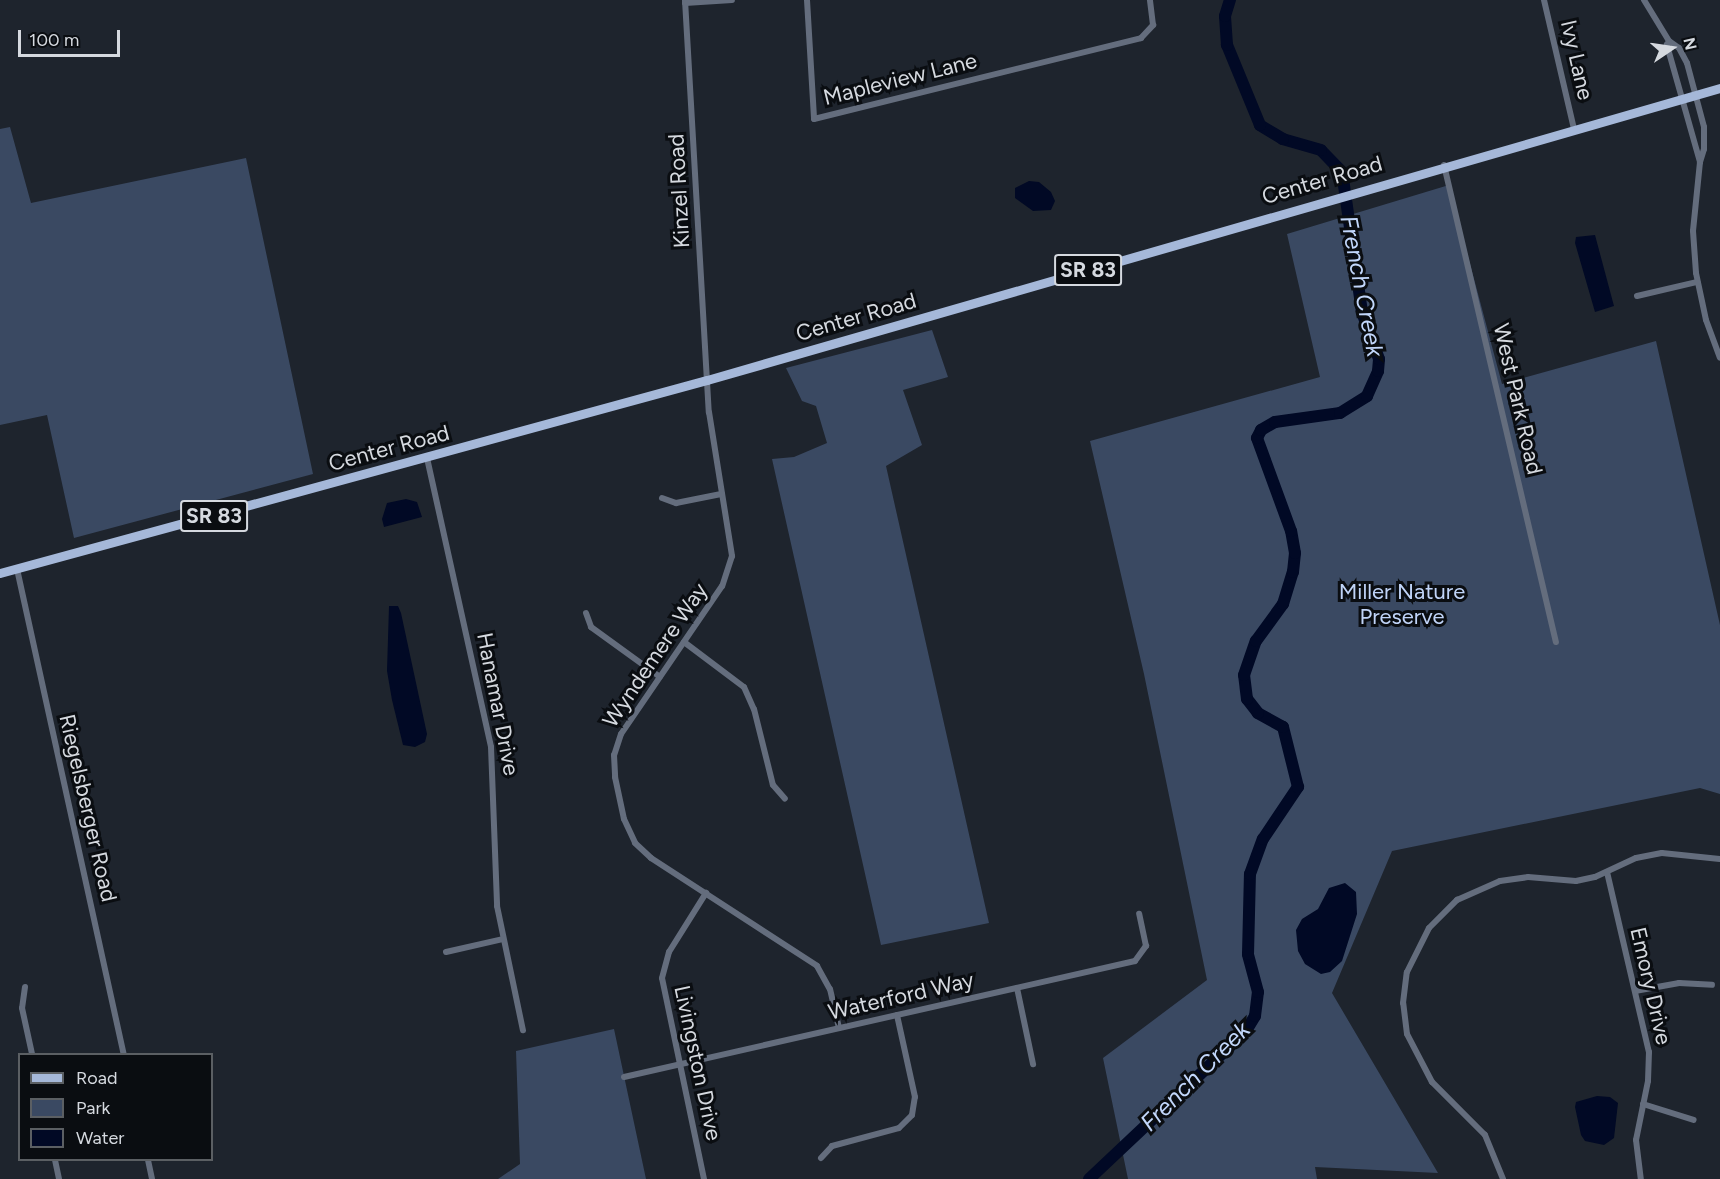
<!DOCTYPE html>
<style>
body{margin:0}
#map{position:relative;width:1720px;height:1179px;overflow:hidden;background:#1e242d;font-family:Figtree,sans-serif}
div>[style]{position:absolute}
.green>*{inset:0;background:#3a4962}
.water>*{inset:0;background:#010925}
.river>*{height:12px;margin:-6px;padding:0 6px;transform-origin:6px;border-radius:6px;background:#010925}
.street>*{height:6px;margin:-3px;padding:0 3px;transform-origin:3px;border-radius:3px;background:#646d7d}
.primary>*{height:9px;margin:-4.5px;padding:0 4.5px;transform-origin:4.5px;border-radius:4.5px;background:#a5b8d9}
span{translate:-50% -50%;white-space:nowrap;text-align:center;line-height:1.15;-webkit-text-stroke:6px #0a0d11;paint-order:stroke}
.shield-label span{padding:2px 4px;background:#0a0d11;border:2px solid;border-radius:4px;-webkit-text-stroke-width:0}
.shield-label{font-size:21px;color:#d5d9df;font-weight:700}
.street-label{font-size:22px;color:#d5d9df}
.park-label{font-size:22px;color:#c0d4f8}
.water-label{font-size:24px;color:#c2d7fb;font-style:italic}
.legend{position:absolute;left:18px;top:1053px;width:195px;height:108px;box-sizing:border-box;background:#0a0d11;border:2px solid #5b5f63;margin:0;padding:8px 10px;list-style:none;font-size:18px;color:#d5d9df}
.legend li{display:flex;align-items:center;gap:12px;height:30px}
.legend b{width:30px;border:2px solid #5b5f63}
.north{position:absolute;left:1642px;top:18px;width:60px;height:60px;-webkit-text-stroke:4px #0a0d11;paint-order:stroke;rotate:77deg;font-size:16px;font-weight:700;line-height:24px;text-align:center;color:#d5d9df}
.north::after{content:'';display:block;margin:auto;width:21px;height:27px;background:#d5d9df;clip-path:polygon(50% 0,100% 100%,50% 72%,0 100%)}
.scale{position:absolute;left:18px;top:30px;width:102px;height:27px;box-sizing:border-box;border:3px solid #d5d9df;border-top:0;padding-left:8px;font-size:18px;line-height:21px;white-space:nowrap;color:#d5d9df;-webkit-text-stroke:4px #0a0d11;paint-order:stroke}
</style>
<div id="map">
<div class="green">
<div style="clip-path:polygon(10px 127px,31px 203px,246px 158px,313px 474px,74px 538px,47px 415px,0 425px,0 129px)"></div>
<div style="clip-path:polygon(1449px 185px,1502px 384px,1656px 341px,1720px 625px,1720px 794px,1700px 788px,1392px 851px,1332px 993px,1438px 1173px,1315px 1167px,1317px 1179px,1128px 1179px,1103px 1058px,1207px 980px,1144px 674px,1090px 441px,1320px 377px,1287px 234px)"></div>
<div style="clip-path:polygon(932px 330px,948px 377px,903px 390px,922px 445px,886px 466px,989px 923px,881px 945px,772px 459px,794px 457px,827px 443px,816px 406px,802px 401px,786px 368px)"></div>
<div style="clip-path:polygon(614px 1029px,646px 1179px,498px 1179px,520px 1164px,516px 1051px)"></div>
</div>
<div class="water">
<div style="clip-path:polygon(1029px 181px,1039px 182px,1051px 192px,1055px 201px,1051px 210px,1033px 211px,1015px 198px,1015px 188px)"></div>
<div style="clip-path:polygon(1595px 235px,1614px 306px,1595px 312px,1575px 243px,1576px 237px)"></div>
<div style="clip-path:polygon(406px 499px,417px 502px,422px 517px,384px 527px,382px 519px,387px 503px)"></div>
<div style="clip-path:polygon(389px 606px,398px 606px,401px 613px,427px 734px,425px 742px,415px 747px,403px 745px,392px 700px,387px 671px)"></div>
<div style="clip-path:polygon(1345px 883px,1356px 892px,1357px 914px,1342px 961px,1330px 972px,1321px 974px,1305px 964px,1298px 951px,1296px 930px,1302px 919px,1318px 909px,1329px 888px)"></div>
<div style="clip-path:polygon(1597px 1096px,1610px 1097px,1618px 1103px,1614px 1138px,1604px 1145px,1585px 1141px,1581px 1135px,1575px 1107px,1576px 1102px)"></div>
</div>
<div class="river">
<div style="left:1089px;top:1179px;width:216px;rotate:-43.3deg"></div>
<div style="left:1246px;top:1031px;width:17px;rotate:-59deg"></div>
<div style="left:1255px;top:1016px;width:24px;rotate:-83deg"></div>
<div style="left:1258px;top:992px;width:39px;rotate:-105deg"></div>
<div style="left:1248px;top:954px;width:80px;rotate:-88.6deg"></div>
<div style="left:1250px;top:874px;width:37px;rotate:-70deg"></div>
<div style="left:1263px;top:839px;width:63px;rotate:-56.1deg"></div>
<div style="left:1298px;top:787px;width:62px;rotate:-104deg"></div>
<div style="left:1283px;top:727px;width:29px;rotate:-151deg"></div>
<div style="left:1258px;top:713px;width:18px;rotate:-128deg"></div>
<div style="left:1247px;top:699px;width:24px;rotate:-97deg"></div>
<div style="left:1244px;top:675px;width:36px;rotate:-71deg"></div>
<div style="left:1256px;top:641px;width:46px;rotate:-53.9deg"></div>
<div style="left:1283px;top:604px;width:34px;rotate:-73deg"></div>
<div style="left:1293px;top:572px;width:19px;rotate:-84deg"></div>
<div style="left:1295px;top:553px;width:22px;rotate:-100deg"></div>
<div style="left:1291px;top:531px;width:99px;rotate:-110.1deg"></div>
<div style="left:1257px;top:438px;width:9px;rotate:-63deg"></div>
<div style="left:1261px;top:430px;width:16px;rotate:-30deg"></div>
<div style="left:1275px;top:422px;width:66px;rotate:-7.9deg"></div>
<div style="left:1340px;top:413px;width:32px;rotate:-32deg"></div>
<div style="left:1367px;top:396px;width:27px;rotate:-66deg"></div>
<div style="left:1378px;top:371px;width:12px;rotate:-85deg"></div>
<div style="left:1379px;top:359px;width:50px;rotate:-109.9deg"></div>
<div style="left:1362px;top:312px;width:141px;rotate:-98.1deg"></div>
<div style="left:1342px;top:172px;width:30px;rotate:-134deg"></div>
<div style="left:1321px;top:150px;width:40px;rotate:-164deg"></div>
<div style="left:1283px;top:139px;width:27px;rotate:-149deg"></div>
<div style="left:1260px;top:125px;width:87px;rotate:-112.4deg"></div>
<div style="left:1227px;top:45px;width:29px;rotate:-94deg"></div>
<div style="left:1225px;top:16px;width:17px;rotate:-73deg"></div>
</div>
<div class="street">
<div style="left:685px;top:0;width:413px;rotate:86.7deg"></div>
<div style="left:709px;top:412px;width:146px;rotate:80.9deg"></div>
<div style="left:732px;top:556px;width:32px;rotate:108deg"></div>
<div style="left:722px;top:586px;width:179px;rotate:124.3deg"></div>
<div style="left:621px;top:734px;width:22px;rotate:108deg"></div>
<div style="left:614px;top:755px;width:22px;rotate:87deg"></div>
<div style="left:615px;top:777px;width:43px;rotate:77.9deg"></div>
<div style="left:624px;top:819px;width:26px;rotate:65deg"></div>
<div style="left:635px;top:843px;width:22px;rotate:43deg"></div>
<div style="left:651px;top:858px;width:198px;rotate:33deg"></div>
<div style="left:817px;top:966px;width:26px;rotate:61deg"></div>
<div style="left:830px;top:989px;width:40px;rotate:77deg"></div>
<div style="left:807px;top:0;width:119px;rotate:86.6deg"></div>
<div style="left:814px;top:119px;width:337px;rotate:-13.9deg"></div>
<div style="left:1141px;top:38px;width:18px;rotate:-47deg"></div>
<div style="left:1153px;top:25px;width:25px;rotate:-97deg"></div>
<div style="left:1544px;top:0;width:132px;rotate:76.9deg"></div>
<div style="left:1644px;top:0;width:48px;rotate:58.6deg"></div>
<div style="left:685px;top:3px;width:47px;rotate:-3.7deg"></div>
<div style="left:1669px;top:41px;width:12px;rotate:35deg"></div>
<div style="left:1679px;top:48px;width:17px;rotate:62deg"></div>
<div style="left:1687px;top:63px;width:66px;rotate:75.1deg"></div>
<div style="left:1704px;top:127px;width:22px;rotate:90deg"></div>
<div style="left:1704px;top:149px;width:14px;rotate:107deg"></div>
<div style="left:1700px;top:162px;width:122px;rotate:-105.8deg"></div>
<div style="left:1667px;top:45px;width:4px;rotate:-63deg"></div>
<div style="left:1700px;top:162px;width:69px;rotate:95.8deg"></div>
<div style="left:1693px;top:231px;width:42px;rotate:85.9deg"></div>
<div style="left:1696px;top:273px;width:48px;rotate:78deg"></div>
<div style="left:1706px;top:320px;width:40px;rotate:69.8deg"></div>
<div style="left:1444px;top:165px;width:490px;rotate:76.8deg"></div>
<div style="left:1637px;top:296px;width:62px;rotate:-13.1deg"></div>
<div style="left:427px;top:458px;width:296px;rotate:77.5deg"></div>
<div style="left:491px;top:747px;width:159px;rotate:87.8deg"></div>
<div style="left:497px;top:906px;width:127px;rotate:78.2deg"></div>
<div style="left:662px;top:498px;width:15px;rotate:20deg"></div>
<div style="left:676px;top:503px;width:46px;rotate:-11.3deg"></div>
<div style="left:17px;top:569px;width:497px;rotate:77.6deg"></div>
<div style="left:586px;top:613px;width:15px;rotate:70deg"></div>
<div style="left:591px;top:627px;width:85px;rotate:35.9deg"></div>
<div style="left:684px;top:642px;width:75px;rotate:36.9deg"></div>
<div style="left:744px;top:687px;width:24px;rotate:66deg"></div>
<div style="left:754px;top:709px;width:78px;rotate:76deg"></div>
<div style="left:773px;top:785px;width:18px;rotate:49deg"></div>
<div style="left:1607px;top:872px;width:185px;rotate:76.9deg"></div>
<div style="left:1649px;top:1052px;width:29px;rotate:92deg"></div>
<div style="left:1648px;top:1081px;width:60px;rotate:101.5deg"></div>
<div style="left:1636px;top:1140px;width:39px;rotate:83deg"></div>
<div style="left:446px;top:952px;width:58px;rotate:-12.8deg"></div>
<div style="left:25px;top:987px;width:21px;rotate:98deg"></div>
<div style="left:22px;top:1008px;width:47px;rotate:77.7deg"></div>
<div style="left:1017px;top:988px;width:78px;rotate:78.1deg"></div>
<div style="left:1635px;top:991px;width:45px;rotate:-10.3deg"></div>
<div style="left:1679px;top:983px;width:33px;rotate:3deg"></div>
<div style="left:624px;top:1077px;width:524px;rotate:-12.79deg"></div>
<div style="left:1135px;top:961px;width:19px;rotate:-54deg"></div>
<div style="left:1146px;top:946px;width:33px;rotate:-102deg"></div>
<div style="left:1643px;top:1104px;width:53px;rotate:17.4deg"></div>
<div style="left:821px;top:1158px;width:16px;rotate:-47deg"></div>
<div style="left:832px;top:1146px;width:69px;rotate:-15deg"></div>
<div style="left:899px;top:1128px;width:18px;rotate:-45deg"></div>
<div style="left:912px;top:1115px;width:18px;rotate:-81deg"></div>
<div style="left:915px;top:1097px;width:84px;rotate:-102.4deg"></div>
<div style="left:55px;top:1160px;width:19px;rotate:78deg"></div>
<div style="left:148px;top:1160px;width:19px;rotate:78deg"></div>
<div style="left:704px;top:1179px;width:205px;rotate:-101.8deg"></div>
<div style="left:662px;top:978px;width:27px;rotate:-75deg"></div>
<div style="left:669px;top:952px;width:70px;rotate:-57.9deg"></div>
<div style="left:1503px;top:1179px;width:48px;rotate:-112.2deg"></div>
<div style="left:1485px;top:1135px;width:75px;rotate:-135deg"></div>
<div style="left:1432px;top:1082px;width:54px;rotate:-117.5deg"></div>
<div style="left:1407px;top:1034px;width:31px;rotate:-97deg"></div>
<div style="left:1403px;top:1003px;width:31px;rotate:-83deg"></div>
<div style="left:1407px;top:972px;width:49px;rotate:-63.4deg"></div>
<div style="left:1429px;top:928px;width:40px;rotate:-45deg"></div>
<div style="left:1457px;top:900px;width:47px;rotate:-23.8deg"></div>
<div style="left:1500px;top:881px;width:28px;rotate:-8deg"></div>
<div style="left:1528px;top:877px;width:48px;rotate:4.8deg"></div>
<div style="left:1576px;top:881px;width:19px;rotate:-12deg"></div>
<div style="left:1595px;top:877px;width:45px;rotate:-24.9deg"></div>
<div style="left:1636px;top:858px;width:26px;rotate:-11deg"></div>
<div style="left:1662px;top:853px;width:58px;rotate:5.9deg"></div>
</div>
<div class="primary">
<div style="left:0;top:573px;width:733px;rotate:-15.27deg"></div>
<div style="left:707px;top:380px;width:1054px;rotate:-16.08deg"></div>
</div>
<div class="shield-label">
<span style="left:1088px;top:270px">SR 83</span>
<span style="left:214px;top:516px">SR 83</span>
</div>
<div class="street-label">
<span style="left:1577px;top:60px;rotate:77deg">Ivy Lane</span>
<span style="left:900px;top:79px;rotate:-14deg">Mapleview Lane</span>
<span style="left:1322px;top:180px;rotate:-16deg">Center Road</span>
<span style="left:679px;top:191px;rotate:-93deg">Kinzel Road</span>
<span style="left:856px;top:317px;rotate:-16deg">Center Road</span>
<span style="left:1518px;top:399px;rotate:77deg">West Park Road</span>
<span style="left:389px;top:448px;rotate:-15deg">Center Road</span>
<span style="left:655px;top:655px;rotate:-56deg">Wyndemere Way</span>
<span style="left:498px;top:704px;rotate:79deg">Hanamar Drive</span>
<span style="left:88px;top:808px;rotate:77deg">Riegelsberger Road</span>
<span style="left:1651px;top:986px;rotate:77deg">Emory Drive</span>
<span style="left:901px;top:996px;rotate:-13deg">Waterford Way</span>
<span style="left:698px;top:1063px;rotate:78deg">Livingston Drive</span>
</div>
<div class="park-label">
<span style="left:1402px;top:604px">Miller Nature<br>Preserve</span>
</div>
<div class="water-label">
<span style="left:1362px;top:286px;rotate:79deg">French Creek</span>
<span style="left:1195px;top:1076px;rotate:-45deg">French Creek</span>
</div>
<ul class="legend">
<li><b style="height:8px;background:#a5b8d9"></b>Road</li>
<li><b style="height:16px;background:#3a4962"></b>Park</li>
<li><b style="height:16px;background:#010925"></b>Water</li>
</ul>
<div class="north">N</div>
<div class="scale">100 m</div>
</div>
